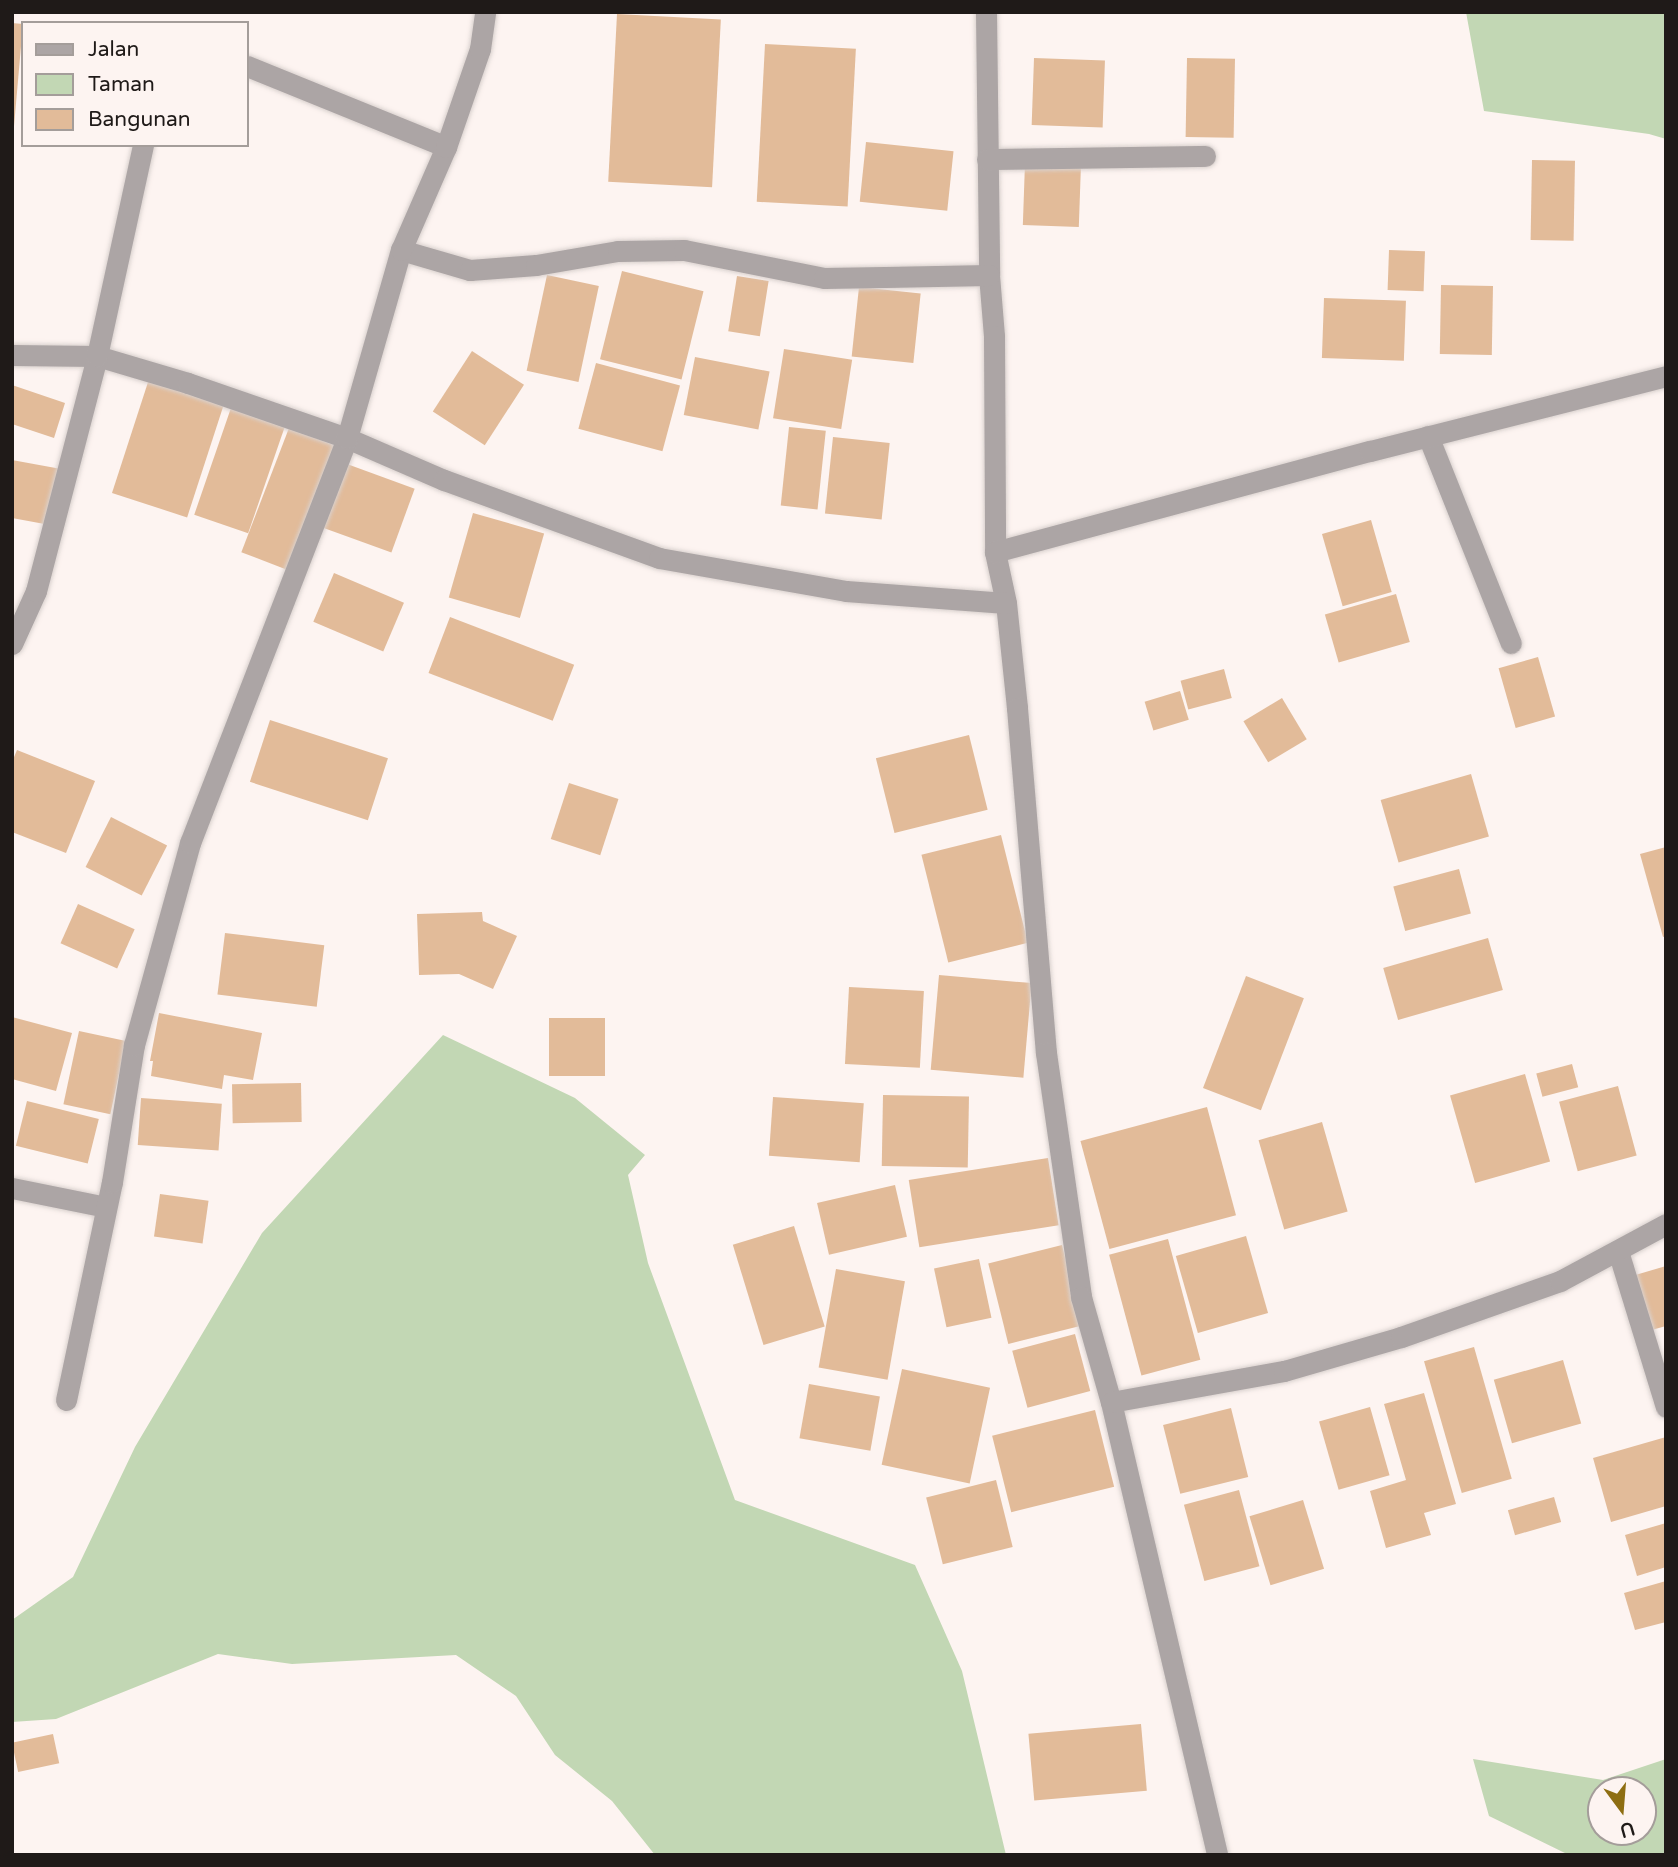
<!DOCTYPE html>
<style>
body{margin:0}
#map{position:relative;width:1678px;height:1867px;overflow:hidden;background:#fdf4f1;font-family:"Varela Round",sans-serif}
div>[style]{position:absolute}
.green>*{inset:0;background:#c2d7b4}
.building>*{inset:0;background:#e2bb99;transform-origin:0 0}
.roads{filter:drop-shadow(0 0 2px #d9d1ce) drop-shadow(0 0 2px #d9d1ce)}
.minor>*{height:21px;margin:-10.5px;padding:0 10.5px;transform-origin:10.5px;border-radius:10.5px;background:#aca5a5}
span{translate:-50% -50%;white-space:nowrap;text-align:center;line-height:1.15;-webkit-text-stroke:5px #fdf4f1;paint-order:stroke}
.frame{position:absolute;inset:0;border:14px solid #1f1a18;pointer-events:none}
.legend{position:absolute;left:21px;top:21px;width:228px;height:126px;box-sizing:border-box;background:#fdf4f1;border:2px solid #a49d9a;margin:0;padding:9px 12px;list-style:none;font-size:21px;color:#1f1a18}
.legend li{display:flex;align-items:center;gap:14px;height:35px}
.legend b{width:35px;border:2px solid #a49d9a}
.north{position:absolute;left:1587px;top:1776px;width:70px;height:70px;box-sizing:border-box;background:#fdf4f1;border:2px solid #a49d9a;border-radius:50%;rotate:164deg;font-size:19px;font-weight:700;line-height:28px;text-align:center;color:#1f1a18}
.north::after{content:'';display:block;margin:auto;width:24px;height:32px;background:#8e6e12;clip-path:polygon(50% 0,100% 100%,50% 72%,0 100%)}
</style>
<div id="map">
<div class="green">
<div style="clip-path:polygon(1466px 12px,1666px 12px,1666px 139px,1649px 134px,1484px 111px)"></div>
<div style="clip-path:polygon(443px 1035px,575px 1098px,645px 1155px,628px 1175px,648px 1263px,735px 1500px,915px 1565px,962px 1671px,1006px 1855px,655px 1855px,612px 1801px,555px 1755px,516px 1696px,456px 1655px,292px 1664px,218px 1654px,56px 1719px,12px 1722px,12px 1620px,73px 1577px,135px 1447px,262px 1233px)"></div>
<div style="clip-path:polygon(evenodd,1473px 1759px,1603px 1780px,1666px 1759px,1666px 1855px,1569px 1855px,1489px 1816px,1473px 1759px,1601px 1790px,1643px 1790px,1643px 1832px,1601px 1832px,1601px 1790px)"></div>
</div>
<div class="building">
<div style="left:617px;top:14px;width:104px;height:168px;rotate:3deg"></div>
<div style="left:12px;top:23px;width:11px;height:113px;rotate:5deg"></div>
<div style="left:765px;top:44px;width:91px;height:158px;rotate:3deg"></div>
<div style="left:1034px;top:58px;width:71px;height:67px;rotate:2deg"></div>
<div style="left:1187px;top:58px;width:48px;height:79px;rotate:1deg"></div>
<div style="left:866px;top:142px;width:88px;height:60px;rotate:6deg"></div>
<div style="left:1532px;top:160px;width:43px;height:80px;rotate:1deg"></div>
<div style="left:1025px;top:163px;width:56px;height:62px;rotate:2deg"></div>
<div style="left:1389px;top:250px;width:36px;height:40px;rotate:2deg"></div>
<div style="left:622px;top:271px;width:84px;height:91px;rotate:14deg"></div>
<div style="left:547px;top:275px;width:53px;height:98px;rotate:12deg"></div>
<div style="left:737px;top:276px;width:32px;height:56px;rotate:9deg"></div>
<div style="left:1441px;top:285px;width:52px;height:69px;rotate:1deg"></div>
<div style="left:859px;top:287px;width:62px;height:70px;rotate:6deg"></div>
<div style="left:1324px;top:298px;width:82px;height:60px;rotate:2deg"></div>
<div style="left:784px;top:349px;width:69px;height:70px;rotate:9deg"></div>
<div style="left:472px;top:351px;width:62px;height:72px;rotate:33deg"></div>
<div style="left:695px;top:357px;width:76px;height:59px;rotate:11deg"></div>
<div style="left:596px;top:363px;width:87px;height:68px;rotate:15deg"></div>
<div style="left:150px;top:376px;width:79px;height:123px;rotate:18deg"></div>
<div style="clip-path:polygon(12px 385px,65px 403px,54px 438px,12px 424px)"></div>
<div style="left:232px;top:405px;width:57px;height:116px;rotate:19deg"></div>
<div style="left:789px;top:427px;width:37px;height:79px;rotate:6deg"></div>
<div style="left:289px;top:428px;width:53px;height:133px;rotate:21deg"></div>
<div style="left:833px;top:437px;width:57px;height:77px;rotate:6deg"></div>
<div style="clip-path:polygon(12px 460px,61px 469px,50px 525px,12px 518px)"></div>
<div style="left:347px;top:464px;width:72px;height:68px;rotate:20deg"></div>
<div style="left:473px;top:513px;width:74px;height:88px;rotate:16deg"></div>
<div style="left:1371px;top:520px;width:75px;height:51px;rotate:74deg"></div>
<div style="left:334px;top:573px;width:76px;height:53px;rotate:23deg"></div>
<div style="left:1396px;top:594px;width:50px;height:74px;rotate:74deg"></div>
<div style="left:450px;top:617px;width:133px;height:60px;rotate:21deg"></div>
<div style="left:1538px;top:657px;width:62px;height:41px;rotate:74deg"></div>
<div style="left:1224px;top:669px;width:30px;height:45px;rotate:75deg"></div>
<div style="left:1180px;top:691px;width:30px;height:37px;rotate:73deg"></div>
<div style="left:1282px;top:698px;width:48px;height:45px;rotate:59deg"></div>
<div style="left:270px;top:720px;width:124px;height:65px;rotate:18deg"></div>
<div style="left:969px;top:735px;width:77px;height:96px;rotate:76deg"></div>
<div style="clip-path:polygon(17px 750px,95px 781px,66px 853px,12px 832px,12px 762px)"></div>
<div style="left:1471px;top:774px;width:65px;height:94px;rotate:74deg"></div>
<div style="left:569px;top:783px;width:52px;height:59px;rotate:18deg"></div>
<div style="left:111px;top:817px;width:63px;height:56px;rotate:27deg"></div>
<div style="left:1001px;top:835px;width:111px;height:82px;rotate:76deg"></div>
<div style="clip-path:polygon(1666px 847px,1666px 936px,1663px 937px,1640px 854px)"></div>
<div style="left:1459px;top:869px;width:46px;height:68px;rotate:75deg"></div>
<div style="left:78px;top:904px;width:62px;height:43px;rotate:24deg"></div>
<div style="clip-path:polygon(482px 912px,483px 921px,517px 936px,493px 989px,459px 974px,419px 975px,417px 914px)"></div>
<div style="left:225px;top:933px;width:100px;height:62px;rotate:7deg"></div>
<div style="left:1488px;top:938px;width:54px;height:109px;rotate:74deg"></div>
<div style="left:939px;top:975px;width:93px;height:95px;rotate:5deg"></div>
<div style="left:1246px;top:976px;width:62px;height:120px;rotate:21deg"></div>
<div style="left:849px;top:987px;width:75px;height:77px;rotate:3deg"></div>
<div style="clip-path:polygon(159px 1013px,262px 1033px,253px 1080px,224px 1075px,222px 1089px,151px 1076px,153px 1061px,150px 1061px)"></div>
<div style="clip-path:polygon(12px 1017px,72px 1033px,56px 1091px,12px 1079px)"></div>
<div style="left:549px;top:1018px;width:56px;height:58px"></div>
<div style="left:79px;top:1031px;width:48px;height:75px;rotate:12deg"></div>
<div style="left:1572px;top:1064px;width:24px;height:37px;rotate:75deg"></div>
<div style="left:1525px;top:1074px;width:91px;height:78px;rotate:74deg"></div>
<div style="left:301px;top:1083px;width:39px;height:69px;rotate:89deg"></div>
<div style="left:1618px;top:1086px;width:72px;height:61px;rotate:75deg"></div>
<div style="left:883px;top:1095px;width:86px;height:71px;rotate:1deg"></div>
<div style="left:773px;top:1097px;width:91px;height:59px;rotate:4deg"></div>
<div style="left:141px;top:1098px;width:81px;height:47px;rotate:4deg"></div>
<div style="left:27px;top:1101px;width:74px;height:46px;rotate:14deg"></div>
<div style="left:1207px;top:1107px;width:112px;height:131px;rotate:75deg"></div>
<div style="left:1322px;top:1122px;width:93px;height:66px;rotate:74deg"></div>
<div style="left:1048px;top:1158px;width:68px;height:141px;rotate:81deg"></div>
<div style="left:895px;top:1185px;width:53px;height:80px;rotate:77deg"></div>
<div style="left:160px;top:1194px;width:49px;height:43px;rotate:8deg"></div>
<div style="left:794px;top:1226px;width:105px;height:64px;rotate:73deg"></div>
<div style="left:1246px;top:1236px;width:80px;height:73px;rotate:74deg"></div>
<div style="left:1168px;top:1239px;width:125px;height:61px;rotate:75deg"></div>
<div style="left:1062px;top:1245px;width:83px;height:76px;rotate:76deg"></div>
<div style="left:979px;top:1259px;width:60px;height:46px;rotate:78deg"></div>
<div style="clip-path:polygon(1666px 1266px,1666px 1326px,1648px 1331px,1632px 1276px)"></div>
<div style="left:836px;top:1269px;width:70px;height:100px;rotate:10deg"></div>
<div style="left:1075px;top:1334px;width:59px;height:65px;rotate:75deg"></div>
<div style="left:1474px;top:1347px;width:137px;height:52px;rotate:74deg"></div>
<div style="left:1563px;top:1360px;width:66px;height:72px;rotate:74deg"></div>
<div style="left:902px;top:1369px;width:90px;height:98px;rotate:12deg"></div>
<div style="left:809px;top:1384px;width:72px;height:55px;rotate:10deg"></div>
<div style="clip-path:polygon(1424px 1393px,1456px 1504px,1424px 1513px,1431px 1535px,1386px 1548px,1370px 1491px,1406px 1480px,1384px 1404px)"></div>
<div style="left:1370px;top:1407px;width:71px;height:53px;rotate:74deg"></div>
<div style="left:1231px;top:1408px;width:71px;height:70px;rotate:76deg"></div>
<div style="left:1095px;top:1410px;width:79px;height:106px;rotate:76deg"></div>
<div style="clip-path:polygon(1666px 1437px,1666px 1506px,1611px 1522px,1593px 1458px)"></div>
<div style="left:996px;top:1480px;width:69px;height:72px;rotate:76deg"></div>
<div style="left:1239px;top:1490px;width:79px;height:57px;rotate:75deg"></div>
<div style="left:1554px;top:1497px;width:26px;height:48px;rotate:74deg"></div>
<div style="left:1303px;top:1500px;width:72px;height:56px;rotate:73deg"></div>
<div style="clip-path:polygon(1666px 1523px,1666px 1567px,1637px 1576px,1625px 1535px)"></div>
<div style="clip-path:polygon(1666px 1581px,1666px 1622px,1635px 1630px,1624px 1593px)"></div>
<div style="left:1141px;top:1724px;width:67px;height:113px;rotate:85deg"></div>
<div style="left:53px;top:1734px;width:30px;height:42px;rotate:78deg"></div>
</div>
<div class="roads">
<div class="minor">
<div style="left:986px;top:12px;width:263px;rotate:89.3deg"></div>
<div style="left:989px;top:275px;width:61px;rotate:85.3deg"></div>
<div style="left:994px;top:336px;width:216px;rotate:89.7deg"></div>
<div style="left:995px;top:552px;width:52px;rotate:77.8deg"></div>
<div style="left:1006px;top:603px;width:106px;rotate:84deg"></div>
<div style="left:1017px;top:708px;width:346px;rotate:85.2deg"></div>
<div style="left:1046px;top:1053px;width:246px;rotate:81.8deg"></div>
<div style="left:1081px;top:1297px;width:109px;rotate:74.1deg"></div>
<div style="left:1111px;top:1402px;width:465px;rotate:76.8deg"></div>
<div style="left:247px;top:66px;width:215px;rotate:22.1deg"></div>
<div style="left:987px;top:159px;width:218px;rotate:-0.8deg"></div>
<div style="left:401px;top:250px;width:72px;rotate:16.2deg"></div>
<div style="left:470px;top:270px;width:66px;rotate:-4.3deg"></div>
<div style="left:536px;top:265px;width:83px;rotate:-9.7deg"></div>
<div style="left:618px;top:251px;width:66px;rotate:-0.9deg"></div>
<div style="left:684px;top:250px;width:143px;rotate:11.3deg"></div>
<div style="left:824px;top:278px;width:165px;rotate:-1deg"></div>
<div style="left:12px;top:355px;width:85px;rotate:0.7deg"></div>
<div style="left:97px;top:356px;width:95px;rotate:16.5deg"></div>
<div style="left:188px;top:383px;width:168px;rotate:19.1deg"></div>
<div style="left:347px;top:438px;width:106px;rotate:23.4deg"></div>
<div style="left:444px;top:480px;width:229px;rotate:19.9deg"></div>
<div style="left:659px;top:558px;width:190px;rotate:10deg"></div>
<div style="left:846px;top:591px;width:160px;rotate:4.3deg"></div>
<div style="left:1428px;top:436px;width:223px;rotate:68.2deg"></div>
<div style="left:995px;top:552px;width:388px;rotate:-15.1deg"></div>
<div style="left:1370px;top:451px;width:305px;rotate:-14.2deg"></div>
<div style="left:12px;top:644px;width:58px;rotate:-65.6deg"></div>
<div style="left:36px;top:591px;width:243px;rotate:-75.4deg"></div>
<div style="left:97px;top:356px;width:216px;rotate:-77.7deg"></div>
<div style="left:12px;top:1188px;width:96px;rotate:11.4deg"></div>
<div style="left:1618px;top:1251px;width:163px;rotate:72.9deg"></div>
<div style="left:66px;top:1400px;width:223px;rotate:-78.1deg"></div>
<div style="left:112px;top:1182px;width:139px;rotate:-80.9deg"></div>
<div style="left:134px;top:1045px;width:210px;rotate:-74.5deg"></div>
<div style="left:190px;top:843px;width:434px;rotate:-68.8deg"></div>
<div style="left:347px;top:438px;width:196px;rotate:-74deg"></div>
<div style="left:401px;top:250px;width:112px;rotate:-66.4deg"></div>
<div style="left:446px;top:147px;width:104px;rotate:-70.9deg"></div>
<div style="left:480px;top:49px;width:37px;rotate:-82deg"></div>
<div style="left:1111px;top:1402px;width:176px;rotate:-10.2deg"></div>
<div style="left:1284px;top:1371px;width:122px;rotate:-16.2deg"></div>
<div style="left:1401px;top:1337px;width:169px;rotate:-19.4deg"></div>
<div style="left:1560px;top:1281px;width:120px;rotate:-28.3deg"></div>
</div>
</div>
<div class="frame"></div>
<ul class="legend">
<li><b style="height:9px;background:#aca5a5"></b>Jalan</li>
<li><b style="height:19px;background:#c2d7b4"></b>Taman</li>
<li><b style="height:19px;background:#e2bb99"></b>Bangunan</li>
</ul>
<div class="north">U</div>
</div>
